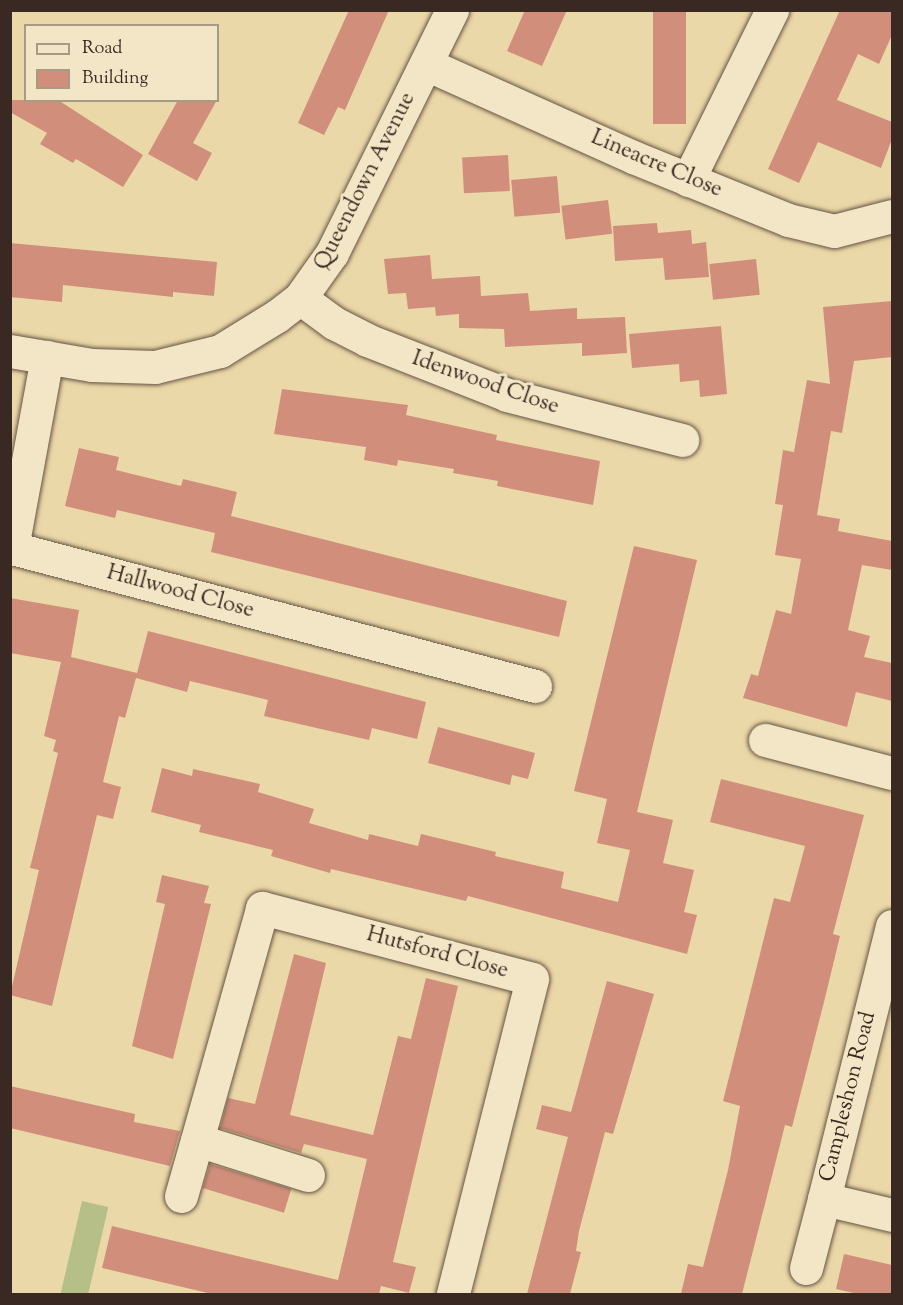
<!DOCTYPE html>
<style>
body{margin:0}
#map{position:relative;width:903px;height:1305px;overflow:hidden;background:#ebd8a8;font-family:"Sorts Mill Goudy",serif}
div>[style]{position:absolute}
.green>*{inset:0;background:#b6bf88;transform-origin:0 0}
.building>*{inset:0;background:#d18f7b;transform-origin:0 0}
.roads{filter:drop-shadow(0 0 2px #654) drop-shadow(0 0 2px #654)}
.minor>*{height:33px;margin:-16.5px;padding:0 16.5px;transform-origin:16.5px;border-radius:16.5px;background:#f2e6c6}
span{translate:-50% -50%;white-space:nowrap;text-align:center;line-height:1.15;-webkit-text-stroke:6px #f2e6c6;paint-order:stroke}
.street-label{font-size:22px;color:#3a2922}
.frame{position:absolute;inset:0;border:12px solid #3a2922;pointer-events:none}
.legend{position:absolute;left:24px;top:24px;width:195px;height:78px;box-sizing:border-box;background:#f2e6c6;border:2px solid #a89a84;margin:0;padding:8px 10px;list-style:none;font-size:18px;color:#3a2922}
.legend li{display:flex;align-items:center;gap:12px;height:30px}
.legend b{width:30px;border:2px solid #a89a84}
</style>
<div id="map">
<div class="green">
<div style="left:82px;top:1201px;width:27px;height:95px;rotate:13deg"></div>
</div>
<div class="building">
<div style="clip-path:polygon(349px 10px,389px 10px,345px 110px,338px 107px,324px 135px,298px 123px)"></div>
<div style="clip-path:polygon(525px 10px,567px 10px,542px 66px,507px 51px)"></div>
<div style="left:653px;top:10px;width:33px;height:114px"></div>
<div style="clip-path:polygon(840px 10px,892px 10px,892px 35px,879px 64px,858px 54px,837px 100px,892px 122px,892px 139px,881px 168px,818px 142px,799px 183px,768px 169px)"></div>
<div style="clip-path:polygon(10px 100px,58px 100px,143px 155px,123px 187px,76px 159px,73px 163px,40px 144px,47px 133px,10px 112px)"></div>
<div style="clip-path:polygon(178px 100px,217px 100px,193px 143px,212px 153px,197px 181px,148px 154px)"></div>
<div style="left:508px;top:155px;width:36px;height:46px;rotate:87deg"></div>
<div style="left:557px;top:176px;width:37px;height:46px;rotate:85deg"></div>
<div style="left:608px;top:200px;width:34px;height:47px;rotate:83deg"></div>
<div style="clip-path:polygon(657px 223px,658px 233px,691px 230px,692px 244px,706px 242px,709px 277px,665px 280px,663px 258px,615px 261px,613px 226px)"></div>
<div style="clip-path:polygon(10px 243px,217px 262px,214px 296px,173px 292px,173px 297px,63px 285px,62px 302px,10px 297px)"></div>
<div style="clip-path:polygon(430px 255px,432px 279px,480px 276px,481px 296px,528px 293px,530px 311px,577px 308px,577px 319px,625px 317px,627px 353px,582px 356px,582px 343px,505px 347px,504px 329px,459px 328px,459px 314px,436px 316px,435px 307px,408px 309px,406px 293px,388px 294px,384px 259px)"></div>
<div style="left:756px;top:259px;width:36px;height:47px;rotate:84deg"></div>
<div style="clip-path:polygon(892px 301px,892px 357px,854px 361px,842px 433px,831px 431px,817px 515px,840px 519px,838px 531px,892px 541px,892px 570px,862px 565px,848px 630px,870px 636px,864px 657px,892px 663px,892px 701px,856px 692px,847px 727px,743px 698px,751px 674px,758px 676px,776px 610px,791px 614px,801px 559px,775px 555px,783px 505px,775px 504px,783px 450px,794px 452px,807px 380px,830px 384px,823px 307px)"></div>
<div style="clip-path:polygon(721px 326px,727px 394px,700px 397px,699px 380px,680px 382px,679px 364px,632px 368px,629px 334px)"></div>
<div style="clip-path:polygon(282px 389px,408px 405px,406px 415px,497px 435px,496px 440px,600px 461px,593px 505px,497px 486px,498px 481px,453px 473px,454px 469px,398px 460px,397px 466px,364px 460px,366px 447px,274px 434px)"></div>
<div style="clip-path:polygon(79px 448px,119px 457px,116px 470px,181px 486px,183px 479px,237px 492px,231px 516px,567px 601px,559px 637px,211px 552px,215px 533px,117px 510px,115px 518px,65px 506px)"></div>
<div style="clip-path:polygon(634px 546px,697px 560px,637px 812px,673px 820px,663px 863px,694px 870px,684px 912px,697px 915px,687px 954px,468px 896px,466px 901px,331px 869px,330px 873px,271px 856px,273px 850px,199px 832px,201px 825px,151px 812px,162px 768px,192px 776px,193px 769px,260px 784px,258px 792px,314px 809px,309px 823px,368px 840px,369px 834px,418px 846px,421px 834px,496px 852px,495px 856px,564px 872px,561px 888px,618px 902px,630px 850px,597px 843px,607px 799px,574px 791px)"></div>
<div style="clip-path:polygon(10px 598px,79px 610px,71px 657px,137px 673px,148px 631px,426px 702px,417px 739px,372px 728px,369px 740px,264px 716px,268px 700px,190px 681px,187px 692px,136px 678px,125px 718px,119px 716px,103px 782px,121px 787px,113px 819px,97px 815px,52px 1006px,10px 995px,39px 870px,30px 868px,58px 753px,53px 751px,56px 740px,44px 736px,61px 662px,10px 653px)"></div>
<div style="clip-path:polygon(438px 727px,535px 753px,528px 779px,512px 775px,510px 785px,428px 763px)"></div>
<div style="clip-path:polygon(721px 779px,864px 815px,833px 934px,840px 936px,825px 998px,792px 1127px,785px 1125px,742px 1294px,681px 1294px,688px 1264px,703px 1267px,728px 1170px,740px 1106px,723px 1101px,774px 898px,790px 902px,805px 846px,710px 822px)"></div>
<div style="clip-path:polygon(162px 875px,209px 886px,204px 903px,211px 904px,173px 1059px,132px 1046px,165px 904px,156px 902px)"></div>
<div style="clip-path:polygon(294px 954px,326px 963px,290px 1115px,373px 1135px,398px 1036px,411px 1039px,426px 978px,458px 986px,393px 1262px,416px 1267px,409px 1293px,381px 1286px,379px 1294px,212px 1294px,102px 1268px,112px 1226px,338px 1280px,367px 1159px,304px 1144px,301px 1153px,220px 1128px,228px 1098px,255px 1104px)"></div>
<div style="clip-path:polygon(607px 981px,654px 994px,613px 1134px,605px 1132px,579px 1231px,576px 1251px,581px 1252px,570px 1294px,527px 1294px,568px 1137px,536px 1129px,542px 1105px,571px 1112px)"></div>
<div style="clip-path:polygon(10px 1086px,135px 1114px,134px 1122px,180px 1131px,170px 1166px,10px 1128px)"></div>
<div style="left:210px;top:1164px;width:85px;height:25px;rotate:17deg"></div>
<div style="clip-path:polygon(844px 1254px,892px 1265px,892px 1294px,858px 1294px,836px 1289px)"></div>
</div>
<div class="roads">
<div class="minor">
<div style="left:426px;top:64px;width:227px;rotate:24.2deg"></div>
<div style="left:633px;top:157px;width:167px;rotate:22.1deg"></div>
<div style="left:788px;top:220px;width:47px;rotate:13.4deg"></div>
<div style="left:834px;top:231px;width:60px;rotate:-14.5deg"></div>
<div style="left:688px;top:180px;width:190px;rotate:-63.7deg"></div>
<div style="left:300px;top:298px;width:42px;rotate:36.3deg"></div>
<div style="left:334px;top:323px;width:37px;rotate:27deg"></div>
<div style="left:367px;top:340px;width:150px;rotate:21.4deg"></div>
<div style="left:507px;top:395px;width:181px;rotate:14.4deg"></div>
<div style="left:10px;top:351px;width:83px;rotate:9.7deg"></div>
<div style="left:92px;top:365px;width:63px;rotate:1.8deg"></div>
<div style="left:155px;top:367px;width:67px;rotate:-13.8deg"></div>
<div style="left:220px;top:351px;width:67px;rotate:-31.6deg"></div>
<div style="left:277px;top:316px;width:29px;rotate:-38deg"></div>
<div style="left:300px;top:298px;width:55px;rotate:-54.6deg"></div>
<div style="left:332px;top:253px;width:271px;rotate:-63.7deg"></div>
<div style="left:47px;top:357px;width:194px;rotate:100.4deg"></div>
<div style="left:12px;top:548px;width:541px;rotate:14.78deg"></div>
<div style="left:765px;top:740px;width:131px;rotate:14.6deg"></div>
<div style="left:892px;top:926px;width:281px;rotate:104deg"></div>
<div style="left:824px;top:1199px;width:70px;rotate:13.2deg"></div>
<div style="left:308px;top:1175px;width:116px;rotate:-162.5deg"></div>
<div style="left:197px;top:1140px;width:241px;rotate:-74.3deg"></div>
<div style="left:262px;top:908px;width:279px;rotate:14.7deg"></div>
<div style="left:532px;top:979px;width:325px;rotate:104.1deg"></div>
<div style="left:181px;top:1196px;width:58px;rotate:-74.1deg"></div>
<div style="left:806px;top:1268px;width:71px;rotate:-75.4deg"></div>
</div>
</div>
<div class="street-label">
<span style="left:656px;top:165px;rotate:23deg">Lineacre Close</span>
<span style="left:366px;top:182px;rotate:-63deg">Queendown Avenue</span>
<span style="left:485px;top:384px;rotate:19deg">Idenwood Close</span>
<span style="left:180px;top:593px;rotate:15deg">Hallwood Close</span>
<span style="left:437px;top:954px;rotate:15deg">Hutsford Close</span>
<span style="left:849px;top:1097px;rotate:-76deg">Campleshon Road</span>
</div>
<div class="frame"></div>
<ul class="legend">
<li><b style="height:8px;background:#f2e6c6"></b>Road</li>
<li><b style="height:16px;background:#d18f7b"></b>Building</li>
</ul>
</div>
